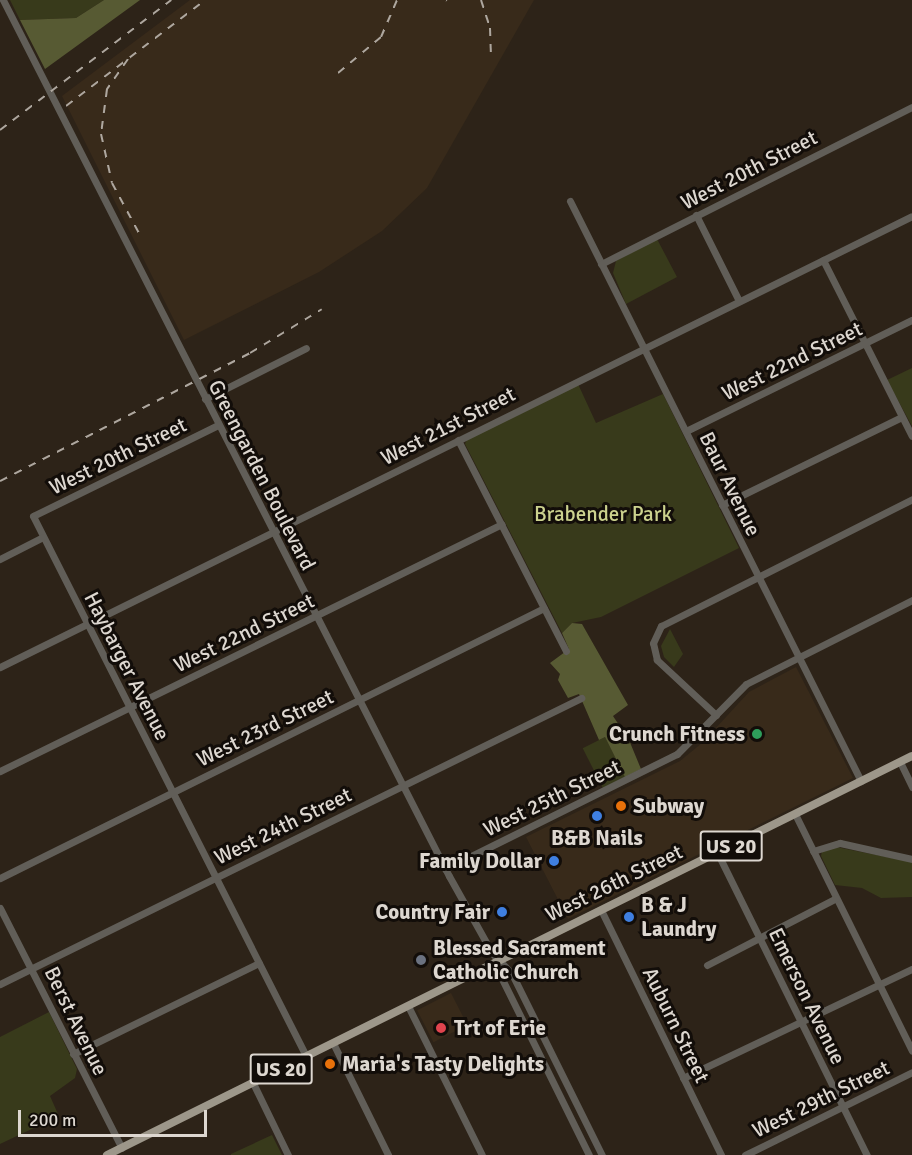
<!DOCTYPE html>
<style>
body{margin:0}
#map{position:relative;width:912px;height:1155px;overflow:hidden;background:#2d2318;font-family:Signika,sans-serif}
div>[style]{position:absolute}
.built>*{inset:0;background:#382a1a;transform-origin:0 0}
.green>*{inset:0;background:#383a1b;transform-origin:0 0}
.forest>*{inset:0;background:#575a33}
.minor>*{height:7px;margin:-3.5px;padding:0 3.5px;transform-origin:3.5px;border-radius:3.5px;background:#615e58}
.major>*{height:8px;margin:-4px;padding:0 4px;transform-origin:4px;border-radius:4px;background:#9d978a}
.rail>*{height:2px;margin-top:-1px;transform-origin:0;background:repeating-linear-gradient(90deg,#aea79f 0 8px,transparent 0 16px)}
.dots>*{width:16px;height:16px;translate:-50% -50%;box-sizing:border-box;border:3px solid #120d09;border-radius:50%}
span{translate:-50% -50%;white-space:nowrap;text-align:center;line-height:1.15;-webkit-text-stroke:6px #120d09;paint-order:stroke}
.shield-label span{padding:2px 4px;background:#120d09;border:2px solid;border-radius:4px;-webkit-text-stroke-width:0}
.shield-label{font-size:20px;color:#ddd7d0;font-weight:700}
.street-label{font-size:21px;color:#ddd7d0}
.park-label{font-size:21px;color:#ccd28e}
.poi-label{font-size:21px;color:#ddd7d0;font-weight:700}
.right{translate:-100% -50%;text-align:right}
.left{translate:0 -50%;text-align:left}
.scale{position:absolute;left:18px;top:1110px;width:189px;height:27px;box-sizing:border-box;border:3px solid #ddd7d0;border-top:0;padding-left:8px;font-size:18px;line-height:21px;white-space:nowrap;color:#ddd7d0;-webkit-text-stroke:4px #120d09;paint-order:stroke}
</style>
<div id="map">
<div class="built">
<div style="clip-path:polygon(190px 0,534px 0,427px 188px,382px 231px,319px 272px,184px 340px,62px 96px)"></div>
<div style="clip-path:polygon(796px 667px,853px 778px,568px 919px,526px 837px,680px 761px,702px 743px,749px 692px)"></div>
<div style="left:451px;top:993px;width:36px;height:38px;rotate:63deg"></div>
</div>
<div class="green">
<div style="clip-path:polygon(10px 0,104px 0,76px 18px,20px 20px)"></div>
<div style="clip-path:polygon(657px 239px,677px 277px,626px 304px,613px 273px,616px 261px)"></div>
<div style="clip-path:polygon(912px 368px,912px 426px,887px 380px)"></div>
<div style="clip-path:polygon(578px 384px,596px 423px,663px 394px,739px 548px,601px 617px,572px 623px,562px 633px,465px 444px,467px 439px)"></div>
<div style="clip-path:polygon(670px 629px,683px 654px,674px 667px,664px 657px,661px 646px)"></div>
<div style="left:605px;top:737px;width:45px;height:25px;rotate:63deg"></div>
<div style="clip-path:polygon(836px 847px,912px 862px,912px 897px,881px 898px,862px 888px,835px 885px,821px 856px,822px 851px)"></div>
<div style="clip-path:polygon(49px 1012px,77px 1069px,75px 1078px,50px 1096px,58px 1114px,53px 1119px,0 1144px,0 1037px)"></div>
<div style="clip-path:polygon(272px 1135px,282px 1155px,231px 1155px,231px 1154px)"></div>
</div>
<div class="forest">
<div style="clip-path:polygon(104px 0,140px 0,45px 69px,20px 20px,76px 18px)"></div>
<div style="clip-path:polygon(572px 623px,582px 624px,628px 705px,613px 716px,629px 740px,641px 769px,625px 777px,605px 737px,599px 740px,579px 694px,568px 698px,558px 680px,560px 674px,550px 663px,569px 649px,562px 633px)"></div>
</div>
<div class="minor">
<div style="left:3px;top:0;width:983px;rotate:63.02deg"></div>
<div style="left:449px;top:876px;width:88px;rotate:60.8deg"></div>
<div style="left:492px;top:953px;width:29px;rotate:46deg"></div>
<div style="left:512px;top:974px;width:202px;rotate:63.6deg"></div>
<div style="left:570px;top:201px;width:649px;rotate:63.36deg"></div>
<div style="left:696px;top:215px;width:96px;rotate:63.4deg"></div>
<div style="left:823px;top:260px;width:197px;rotate:63.2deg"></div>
<div style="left:601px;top:264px;width:348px;rotate:-26.8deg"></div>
<div style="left:205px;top:399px;width:113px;rotate:-26.8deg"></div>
<div style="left:218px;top:425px;width:206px;rotate:153.8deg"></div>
<div style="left:33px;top:516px;width:605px;rotate:63.18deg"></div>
<div style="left:686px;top:431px;width:252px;rotate:-26.2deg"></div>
<div style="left:458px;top:440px;width:237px;rotate:62.9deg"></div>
<div style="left:722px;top:505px;width:200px;rotate:-26.1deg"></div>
<div style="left:0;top:559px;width:48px;rotate:-27.1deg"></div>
<div style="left:0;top:667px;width:1017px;rotate:-26.31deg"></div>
<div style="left:716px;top:715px;width:81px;rotate:-137deg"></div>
<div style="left:657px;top:660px;width:17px;rotate:-103deg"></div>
<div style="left:653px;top:643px;width:19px;rotate:-65deg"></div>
<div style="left:661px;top:626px;width:281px;rotate:-26.8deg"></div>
<div style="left:900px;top:762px;width:28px;rotate:64deg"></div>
<div style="left:0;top:771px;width:559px;rotate:-26.2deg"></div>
<div style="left:795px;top:814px;width:264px;rotate:63.7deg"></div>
<div style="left:813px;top:851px;width:28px;rotate:-17deg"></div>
<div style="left:840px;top:843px;width:74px;rotate:12.5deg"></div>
<div style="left:717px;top:852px;width:338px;rotate:63.7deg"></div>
<div style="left:445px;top:869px;width:259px;rotate:-26.4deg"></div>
<div style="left:677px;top:754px;width:98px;rotate:-45.4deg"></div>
<div style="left:746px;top:684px;width:186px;rotate:-26.8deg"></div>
<div style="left:0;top:878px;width:607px;rotate:-26.4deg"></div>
<div style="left:0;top:908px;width:269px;rotate:63.1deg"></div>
<div style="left:601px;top:910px;width:273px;rotate:63.9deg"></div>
<div style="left:498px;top:961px;width:18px;rotate:77deg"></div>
<div style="left:502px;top:979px;width:196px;rotate:63.7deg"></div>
<div style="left:707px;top:965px;width:145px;rotate:-27.4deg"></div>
<div style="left:0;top:984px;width:648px;rotate:-26.21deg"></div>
<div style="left:408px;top:1006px;width:166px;rotate:63.6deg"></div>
<div style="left:333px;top:1043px;width:125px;rotate:63.8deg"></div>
<div style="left:73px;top:1054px;width:207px;rotate:-26.1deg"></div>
<div style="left:683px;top:1078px;width:254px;rotate:-25.5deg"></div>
<div style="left:253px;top:1083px;width:80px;rotate:64.1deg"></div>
<div style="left:745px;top:1155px;width:186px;rotate:-26.4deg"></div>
</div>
<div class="major">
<div style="left:107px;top:1155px;width:898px;rotate:-26.37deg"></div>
</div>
<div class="rail">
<div style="left:446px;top:0;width:1px;rotate:45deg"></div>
<div style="left:481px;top:0;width:29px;rotate:72deg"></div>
<div style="left:490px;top:28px;width:24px;rotate:88deg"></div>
<div style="left:128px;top:59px;width:37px;rotate:125deg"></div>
<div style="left:107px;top:89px;width:45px;rotate:97.6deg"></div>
<div style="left:101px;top:134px;width:50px;rotate:77.3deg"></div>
<div style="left:112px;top:183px;width:59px;rotate:61.7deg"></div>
<div style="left:338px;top:73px;width:56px;rotate:-39.9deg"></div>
<div style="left:381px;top:37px;width:40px;rotate:-66.6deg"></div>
<div style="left:66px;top:106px;width:175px;rotate:-37.3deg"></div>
<div style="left:0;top:130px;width:215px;rotate:-37.2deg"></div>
<div style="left:0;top:481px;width:281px;rotate:-27.1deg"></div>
<div style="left:250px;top:353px;width:84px;rotate:-31.4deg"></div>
</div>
<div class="dots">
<div style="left:757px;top:734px;background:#2e9e5b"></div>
<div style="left:621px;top:806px;background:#e8710a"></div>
<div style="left:597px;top:816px;background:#3f7fe0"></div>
<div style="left:554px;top:861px;background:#3f7fe0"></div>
<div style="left:502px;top:912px;background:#3f7fe0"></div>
<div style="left:629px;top:917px;background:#3f7fe0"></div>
<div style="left:421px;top:960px;background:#6b7280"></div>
<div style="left:441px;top:1028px;background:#e0444e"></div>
<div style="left:330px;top:1064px;background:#e8710a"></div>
</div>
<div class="shield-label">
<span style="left:731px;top:846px">US 20</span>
<span style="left:281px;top:1069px">US 20</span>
</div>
<div class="street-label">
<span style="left:749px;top:170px;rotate:-27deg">West 20th Street</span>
<span style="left:792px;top:361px;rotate:-26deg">West 22nd Street</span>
<span style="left:448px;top:426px;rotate:-27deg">West 21st Street</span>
<span style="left:118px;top:456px;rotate:-26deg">West 20th Street</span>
<span style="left:262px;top:475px;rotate:63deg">Greengarden Boulevard</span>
<span style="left:730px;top:484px;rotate:64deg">Baur Avenue</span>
<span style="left:244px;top:633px;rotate:-26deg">West 22nd Street</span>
<span style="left:127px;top:666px;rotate:63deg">Haybarger Avenue</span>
<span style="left:265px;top:728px;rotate:-26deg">West 23rd Street</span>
<span style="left:552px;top:798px;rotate:-26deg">West 25th Street</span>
<span style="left:283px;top:826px;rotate:-26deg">West 24th Street</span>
<span style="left:614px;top:883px;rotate:-26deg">West 26th Street</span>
<span style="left:807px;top:996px;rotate:64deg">Emerson Avenue</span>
<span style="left:76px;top:1021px;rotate:64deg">Berst Avenue</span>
<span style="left:676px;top:1025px;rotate:64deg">Auburn Street</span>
<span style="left:821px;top:1099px;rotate:-26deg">West 29th Street</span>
</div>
<div class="park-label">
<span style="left:603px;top:514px">Brabender Park</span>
</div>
<div class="poi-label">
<span class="right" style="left:745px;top:734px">Crunch Fitness</span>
<span class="left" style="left:633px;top:806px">Subway</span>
<span style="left:597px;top:838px">B&amp;B Nails</span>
<span class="right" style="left:542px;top:861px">Family Dollar</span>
<span class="left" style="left:641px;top:917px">B &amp; J<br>Laundry</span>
<span class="right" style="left:490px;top:912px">Country Fair</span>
<span class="left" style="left:433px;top:960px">Blessed Sacrament<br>Catholic Church</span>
<span class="left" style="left:454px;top:1028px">Trt of Erie</span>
<span class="left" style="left:342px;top:1064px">Maria's Tasty Delights</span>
</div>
<div class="scale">200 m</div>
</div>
